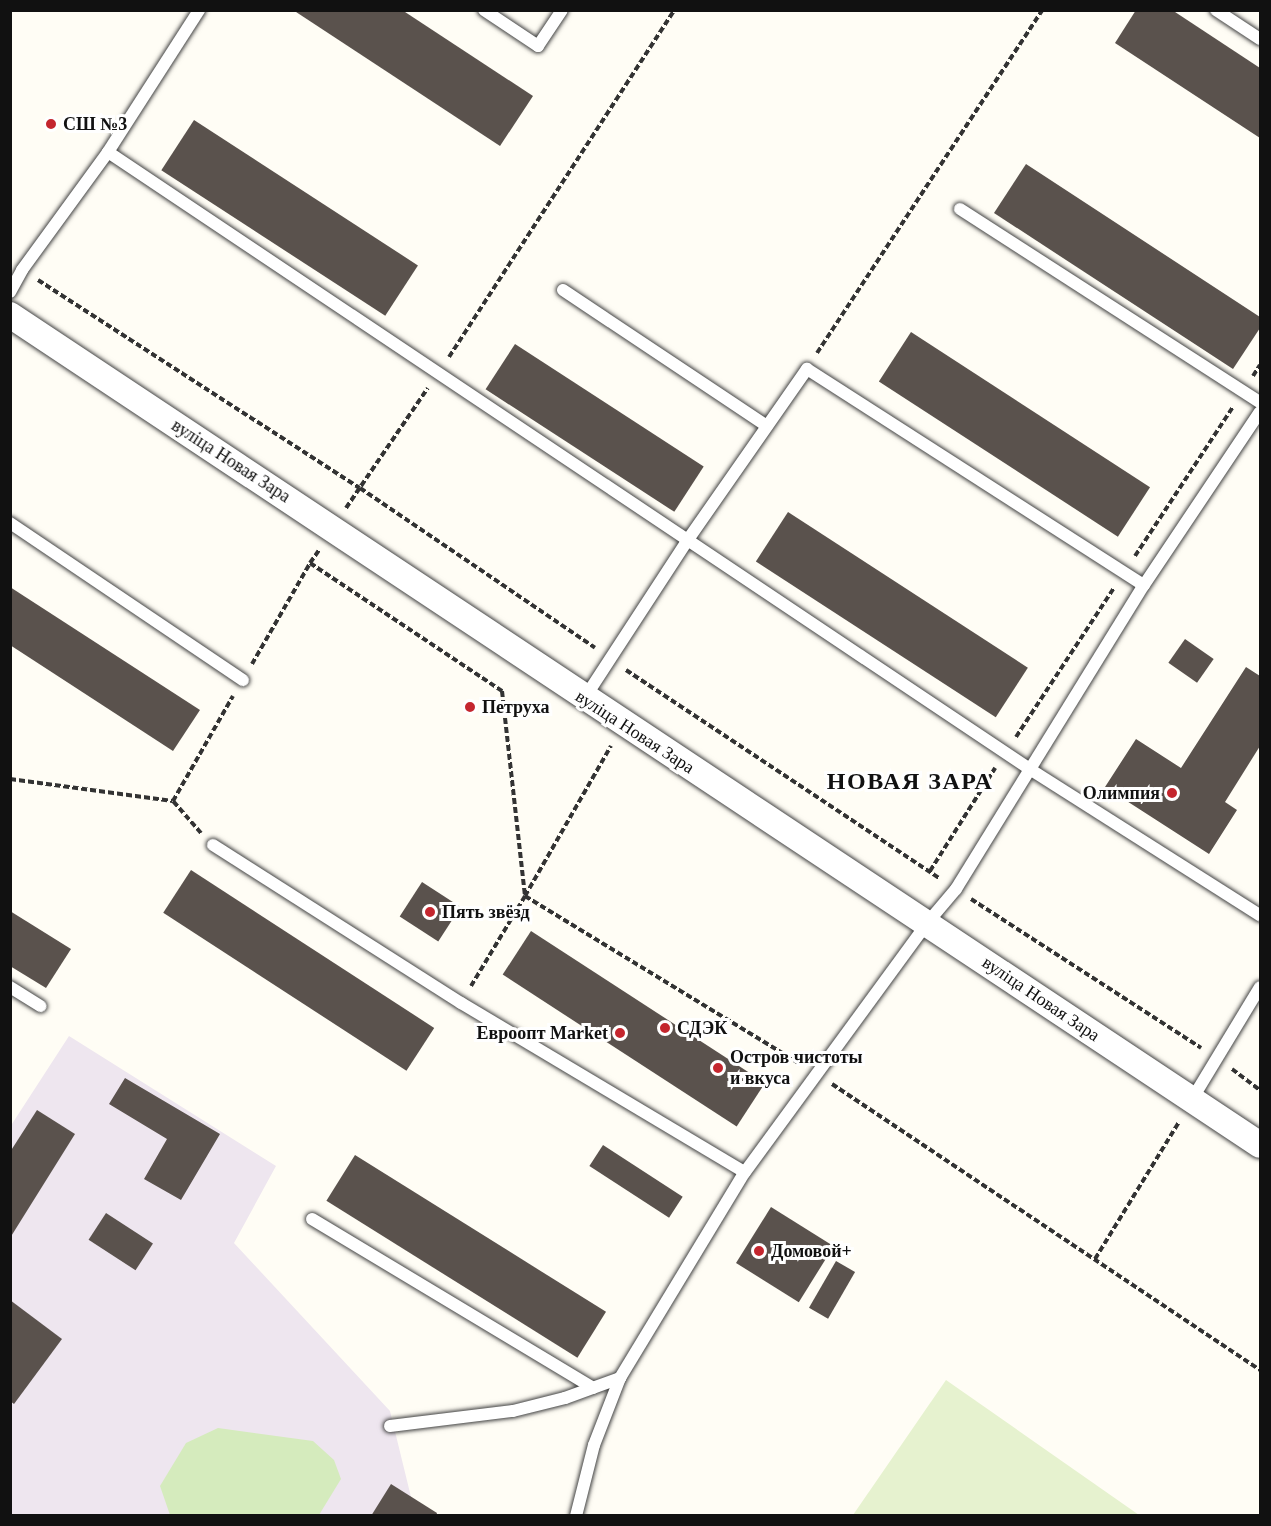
<!DOCTYPE html>
<meta charset="utf-8">
<style>
body{margin:0}
#map{position:relative;width:1271px;height:1526px;overflow:hidden;background:#fffdf5;font-family:"Times New Roman",serif}
div>[style]{position:absolute}
.industrial>*{inset:0;background:#eee6ef}
.green>*{inset:0;background:#d5ebbd}
.pitch>*{inset:0;background:#e6f2cf}
.building>*{inset:0;background:#5a524d;transform-origin:0 0}
.path>*{height:4px;margin-top:-2px;transform-origin:0;background:repeating-linear-gradient(90deg,#333 0 6px,transparent 0 9px)}
.roads{filter:drop-shadow(0 0 2px #444) drop-shadow(0 0 2px #444)}
.service>*{height:12px;margin:-6px;padding:0 6px;transform-origin:6px;border-radius:6px;background:#fff}
.minor>*{height:26px;margin:-13px;padding:0 13px;transform-origin:13px;border-radius:13px;background:#fff}
.dots>*{width:16px;height:16px;translate:-50% -50%;box-sizing:border-box;border:3px solid #fff;border-radius:50%}
span{translate:-50% -50%;white-space:nowrap;text-align:center;line-height:1.15;-webkit-text-stroke:6px #fff;paint-order:stroke}
.poi-label{font-size:18px;color:#111;font-weight:700}
.left{translate:0 -50%;text-align:left}
.right{translate:-100% -50%;text-align:right}
.street-label{font-size:18px;color:#111}
.district-label{font-size:24px;color:#111;font-weight:700;letter-spacing:1.5px}
.frame{position:absolute;inset:0;border:12px solid #111;pointer-events:none}
</style>
<div id="map">
<div class="industrial">
<div style="clip-path:polygon(69px 1036px,276px 1166px,234px 1243px,390px 1411px,411px 1497px,436px 1515px,11px 1515px,10px 1127px)"></div>
</div>
<div class="green">
<div style="clip-path:polygon(218px 1428px,313px 1441px,334px 1460px,341px 1479px,319px 1515px,170px 1515px,160px 1486px,186px 1443px)"></div>
</div>
<div class="pitch">
<div style="clip-path:polygon(946px 1380px,1139px 1515px,853px 1515px)"></div>
</div>
<div class="building">
<div style="clip-path:polygon(293px 10px,402px 10px,533px 96px,500px 146px)"></div>
<div style="clip-path:polygon(1136px 10px,1172px 10px,1260px 68px,1260px 138px,1115px 43px)"></div>
<div style="left:194px;top:120px;width:267px;height:60px;rotate:33deg"></div>
<div style="clip-path:polygon(1026px 164px,1260px 317px,1260px 328px,1233px 369px,994px 213px)"></div>
<div style="left:911px;top:332px;width:285px;height:59px;rotate:33deg"></div>
<div style="left:515px;top:344px;width:225px;height:54px;rotate:33deg"></div>
<div style="left:788px;top:512px;width:286px;height:59px;rotate:33deg"></div>
<div style="clip-path:polygon(10px 587px,200px 710px,173px 751px,10px 645px)"></div>
<div style="left:1185px;top:639px;width:35px;height:29px;rotate:35deg"></div>
<div style="clip-path:polygon(1246px 667px,1260px 676px,1260px 746px,1225px 802px,1237px 810px,1209px 854px,1105px 787px,1136px 739px,1181px 768px)"></div>
<div style="left:191px;top:870px;width:290px;height:51px;rotate:33deg"></div>
<div style="left:422px;top:882px;width:46px;height:41px;rotate:33deg"></div>
<div style="clip-path:polygon(10px 911px,71px 949px,46px 988px,10px 966px)"></div>
<div style="left:531px;top:931px;width:279px;height:52px;rotate:33deg"></div>
<div style="clip-path:polygon(125px 1078px,220px 1134px,181px 1200px,144px 1179px,167px 1139px,109px 1104px)"></div>
<div style="clip-path:polygon(37px 1110px,75px 1134px,10px 1238px,10px 1152px)"></div>
<div style="left:603px;top:1145px;width:95px;height:25px;rotate:33deg"></div>
<div style="left:355px;top:1155px;width:296px;height:54px;rotate:32deg"></div>
<div style="left:771px;top:1207px;width:74px;height:66px;rotate:32deg"></div>
<div style="left:106px;top:1213px;width:56px;height:32px;rotate:33deg"></div>
<div style="left:836px;top:1261px;width:22px;height:54px;rotate:30deg"></div>
<div style="clip-path:polygon(10px 1300px,62px 1339px,14px 1404px,10px 1401px)"></div>
<div style="clip-path:polygon(391px 1484px,437px 1513px,436px 1516px,371px 1516px)"></div>
</div>
<div class="path">
<div style="left:38px;top:280px;width:383px;rotate:32.9deg"></div>
<div style="left:360px;top:488px;width:284px;rotate:34.2deg"></div>
<div style="left:817px;top:353px;width:410px;rotate:-56.7deg"></div>
<div style="left:449px;top:357px;width:414px;rotate:-57deg"></div>
<div style="left:1253px;top:376px;width:13px;rotate:-58deg"></div>
<div style="left:346px;top:508px;width:145px;rotate:-55.7deg"></div>
<div style="left:1135px;top:556px;width:178px;rotate:-56.7deg"></div>
<div style="left:310px;top:563px;width:16px;rotate:-55deg"></div>
<div style="left:252px;top:664px;width:116px;rotate:-60.1deg"></div>
<div style="left:310px;top:563px;width:231px;rotate:33.7deg"></div>
<div style="left:502px;top:691px;width:206px;rotate:83.6deg"></div>
<div style="left:525px;top:896px;width:173px;rotate:-60.2deg"></div>
<div style="left:626px;top:670px;width:376px;rotate:33.6deg"></div>
<div style="left:1016px;top:737px;width:178px;rotate:-56.7deg"></div>
<div style="left:10px;top:779px;width:164px;rotate:7.7deg"></div>
<div style="left:201px;top:833px;width:43px;rotate:-131.2deg"></div>
<div style="left:173px;top:801px;width:121px;rotate:-60.3deg"></div>
<div style="left:930px;top:871px;width:122px;rotate:-57.7deg"></div>
<div style="left:971px;top:899px;width:274px;rotate:32.9deg"></div>
<div style="left:471px;top:986px;width:105px;rotate:-59deg"></div>
<div style="left:525px;top:896px;width:322px;rotate:31.4deg"></div>
<div style="left:1232px;top:1069px;width:35px;rotate:37deg"></div>
<div style="left:832px;top:1084px;width:515px;rotate:33.75deg"></div>
<div style="left:1095px;top:1259px;width:161px;rotate:-58.5deg"></div>
</div>
<div class="roads">
<div class="service">
<div style="left:484px;top:10px;width:65px;rotate:33.7deg"></div>
<div style="left:538px;top:46px;width:43px;rotate:-56.3deg"></div>
<div style="left:1216px;top:10px;width:53px;rotate:33.4deg"></div>
<div style="left:108px;top:152px;width:1107px;rotate:33.8deg"></div>
<div style="left:1028px;top:768px;width:275px;rotate:32.4deg"></div>
<div style="left:960px;top:209px;width:357px;rotate:32.8deg"></div>
<div style="left:563px;top:290px;width:245px;rotate:33.7deg"></div>
<div style="left:10px;top:292px;width:25px;rotate:-61deg"></div>
<div style="left:22px;top:270px;width:146px;rotate:-53.9deg"></div>
<div style="left:108px;top:152px;width:169px;rotate:-57.3deg"></div>
<div style="left:10px;top:523px;width:281px;rotate:34deg"></div>
<div style="left:584px;top:699px;width:189px;rotate:-56.9deg"></div>
<div style="left:687px;top:541px;width:210px;rotate:-55.1deg"></div>
<div style="left:807px;top:369px;width:400px;rotate:32.7deg"></div>
<div style="left:213px;top:845px;width:294px;rotate:32.5deg"></div>
<div style="left:461px;top:1003px;width:330px;rotate:30.8deg"></div>
<div style="left:10px;top:987px;width:36px;rotate:32deg"></div>
<div style="left:1191px;top:1101px;width:133px;rotate:-58.8deg"></div>
<div style="left:312px;top:1219px;width:328px;rotate:31deg"></div>
<div style="left:390px;top:1426px;width:124px;rotate:-7deg"></div>
<div style="left:513px;top:1411px;width:54px;rotate:-14deg"></div>
<div style="left:565px;top:1398px;width:59px;rotate:-20deg"></div>
<div style="left:620px;top:1378px;width:241px;rotate:-58.8deg"></div>
<div style="left:745px;top:1172px;width:310px;rotate:-53.8deg"></div>
<div style="left:928px;top:922px;width:43px;rotate:-49.7deg"></div>
<div style="left:956px;top:889px;width:357px;rotate:-58.3deg"></div>
<div style="left:1144px;top:585px;width:208px;rotate:-56.2deg"></div>
<div style="left:576px;top:1516px;width:73px;rotate:-75.8deg"></div>
<div style="left:594px;top:1445px;width:72px;rotate:-68.8deg"></div>
</div>
<div class="minor">
<div style="left:10px;top:315px;width:1500px;rotate:33.58deg"></div>
</div>
</div>
<div class="dots">
<div style="left:51px;top:124px;background:#c4262e"></div>
<div style="left:470px;top:707px;background:#c4262e"></div>
<div style="left:1172px;top:793px;background:#c4262e"></div>
<div style="left:430px;top:912px;background:#c4262e"></div>
<div style="left:665px;top:1028px;background:#c4262e"></div>
<div style="left:620px;top:1033px;background:#c4262e"></div>
<div style="left:718px;top:1068px;background:#c4262e"></div>
<div style="left:759px;top:1251px;background:#c4262e"></div>
</div>
<div class="poi-label">
<span class="left" style="left:63px;top:124px">СШ №3</span>
<span class="left" style="left:482px;top:707px">Петруха</span>
<span class="right" style="left:1160px;top:793px">Олимпия</span>
<span class="left" style="left:442px;top:912px">Пять звёзд</span>
<span class="left" style="left:677px;top:1028px">СДЭК</span>
<span class="right" style="left:608px;top:1033px">Евроопт Market</span>
<span class="left" style="left:730px;top:1068px">Остров чистоты<br>и вкуса</span>
<span class="left" style="left:771px;top:1251px">Домовой+</span>
</div>
<div class="street-label">
<span style="left:231px;top:461px;rotate:33deg">вуліца Новая Зара</span>
<span style="left:635px;top:732px;rotate:33deg">вуліца Новая Зара</span>
<span style="left:1041px;top:999px;rotate:34deg">вуліца Новая Зара</span>
</div>
<div class="district-label">
<span style="left:910px;top:782px">НОВАЯ ЗАРА</span>
</div>
<div class="frame"></div>
</div>
